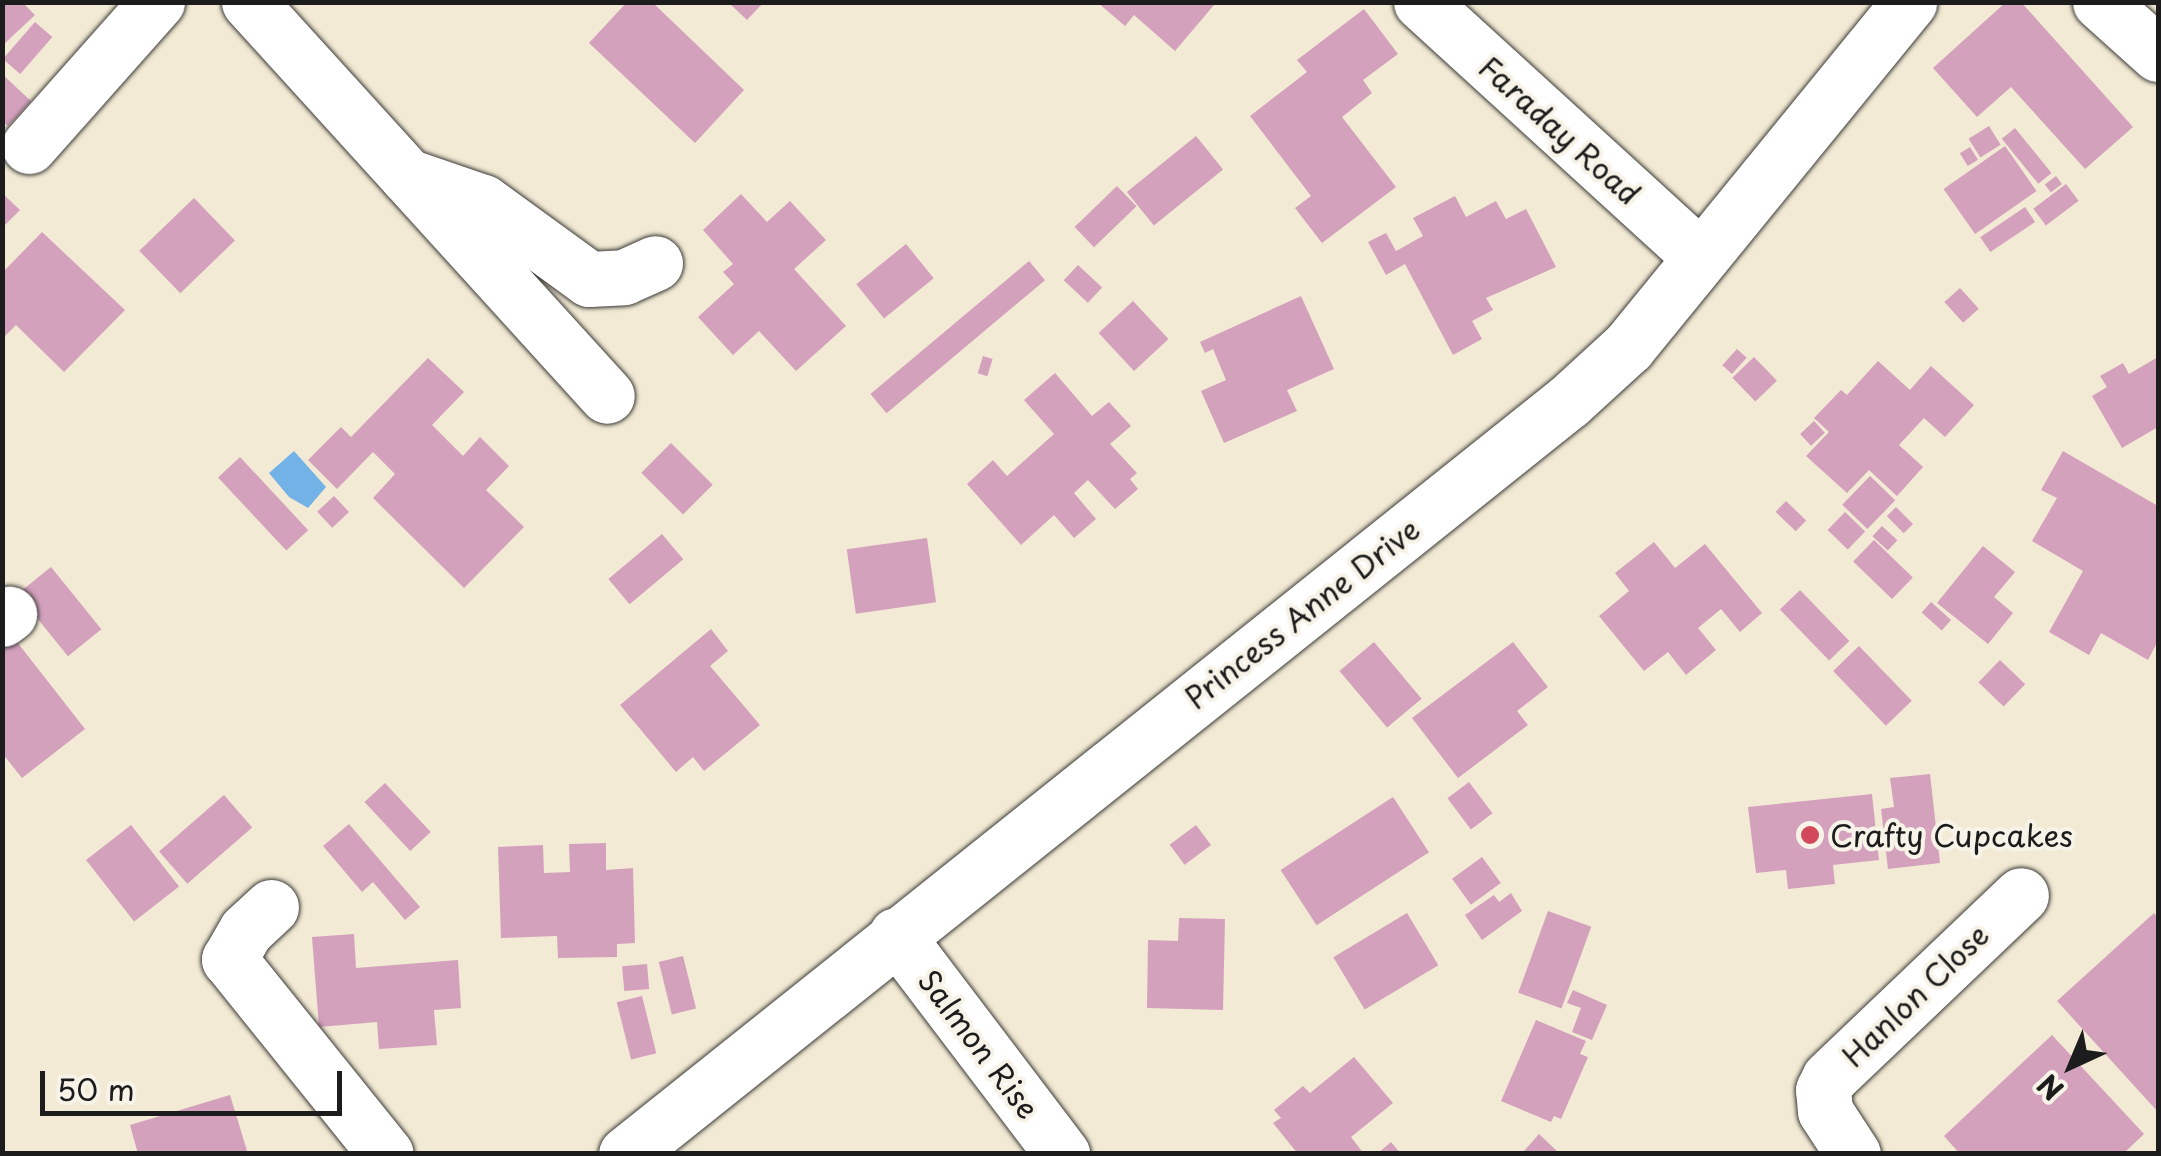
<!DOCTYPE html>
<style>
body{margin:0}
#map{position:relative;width:2161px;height:1156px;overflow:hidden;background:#f2ead4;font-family:"Playpen Sans",sans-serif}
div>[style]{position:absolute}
.water>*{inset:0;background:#73b2e7}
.building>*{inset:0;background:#d4a1bd;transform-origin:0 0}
.roads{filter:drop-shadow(0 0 2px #3c3b38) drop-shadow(0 0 2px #3c3b38)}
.minor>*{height:55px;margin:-27.5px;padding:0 27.5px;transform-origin:27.5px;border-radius:27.5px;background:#fff}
.dots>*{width:28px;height:28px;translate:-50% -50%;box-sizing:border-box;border:5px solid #f7f3e8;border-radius:50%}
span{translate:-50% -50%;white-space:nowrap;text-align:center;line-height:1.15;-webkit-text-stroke:8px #f7f3e8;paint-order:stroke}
.street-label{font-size:30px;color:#1c1c1c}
.poi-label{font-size:30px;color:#1c1c1c}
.left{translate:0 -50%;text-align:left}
.frame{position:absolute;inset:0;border:5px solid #1c1c1c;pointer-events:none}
.north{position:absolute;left:2021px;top:1016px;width:100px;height:100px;-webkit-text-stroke:8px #f7f3e8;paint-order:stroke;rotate:224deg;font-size:28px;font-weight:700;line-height:40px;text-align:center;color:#1c1c1c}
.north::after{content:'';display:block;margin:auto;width:35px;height:45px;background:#1c1c1c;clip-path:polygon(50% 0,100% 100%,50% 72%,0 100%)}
.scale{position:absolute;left:40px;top:1071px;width:302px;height:45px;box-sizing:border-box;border:5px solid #1c1c1c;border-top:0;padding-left:12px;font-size:30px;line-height:35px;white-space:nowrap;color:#1c1c1c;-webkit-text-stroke:8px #f7f3e8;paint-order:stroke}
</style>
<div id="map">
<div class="water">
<div style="clip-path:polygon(294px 451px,326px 487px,308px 508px,289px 497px,269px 473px)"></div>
</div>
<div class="building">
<div style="clip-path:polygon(2px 2px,22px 2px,35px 15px,2px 46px)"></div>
<div style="clip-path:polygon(627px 2px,652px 2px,744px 90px,695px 143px,589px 43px)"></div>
<div style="clip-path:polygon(728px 2px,764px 2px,747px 20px)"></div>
<div style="clip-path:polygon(1097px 2px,1212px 2px,1214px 5px,1175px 51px,1134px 15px,1125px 26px)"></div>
<div style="clip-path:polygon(2006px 2px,2021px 2px,2133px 127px,2085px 169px,2011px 87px,1977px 117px,1933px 68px)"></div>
<div style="clip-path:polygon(1364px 9px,1398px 54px,1363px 80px,1372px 93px,1342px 117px,1396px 187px,1322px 243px,1295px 208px,1311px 196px,1250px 116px,1307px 72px,1297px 60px)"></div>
<div style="left:35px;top:22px;width:23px;height:49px;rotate:41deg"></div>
<div style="clip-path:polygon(2px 74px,31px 101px,8px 126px,2px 121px)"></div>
<div style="left:1989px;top:126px;width:22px;height:24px;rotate:58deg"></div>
<div style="left:2015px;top:128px;width:58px;height:17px;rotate:51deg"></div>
<div style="left:1196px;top:136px;width:43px;height:89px;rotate:51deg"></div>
<div style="left:2005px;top:146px;width:55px;height:75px;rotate:55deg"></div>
<div style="left:1970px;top:147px;width:15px;height:12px;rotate:58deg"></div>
<div style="left:2056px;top:176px;width:10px;height:14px;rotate:53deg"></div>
<div style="left:2066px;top:184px;width:21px;height:41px;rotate:53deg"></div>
<div style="left:1117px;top:186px;width:28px;height:59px;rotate:46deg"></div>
<div style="clip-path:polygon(2px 193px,20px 210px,2px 228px)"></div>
<div style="clip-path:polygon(741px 194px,767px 222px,790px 201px,826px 240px,794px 269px,846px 326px,796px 371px,759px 331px,733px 355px,698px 317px,734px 284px,723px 272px,733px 264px,703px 230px)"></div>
<div style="clip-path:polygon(1455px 196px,1466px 217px,1496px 201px,1506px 219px,1526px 209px,1556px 267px,1486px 298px,1493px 310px,1472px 321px,1482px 339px,1453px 355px,1405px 264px,1386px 275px,1368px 242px,1386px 233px,1396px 251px,1423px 236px,1413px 218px)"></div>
<div style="left:194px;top:198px;width:59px;height:76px;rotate:46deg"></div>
<div style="left:2025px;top:207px;width:18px;height:54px;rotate:56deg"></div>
<div style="clip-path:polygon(42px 232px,125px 310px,64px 372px,16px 325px,2px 339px,2px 273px)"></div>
<div style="left:906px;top:244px;width:44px;height:64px;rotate:51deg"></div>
<div style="left:1029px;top:261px;width:25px;height:207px;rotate:50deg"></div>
<div style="left:1078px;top:265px;width:33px;height:21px;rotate:43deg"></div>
<div style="left:1960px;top:288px;width:28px;height:21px;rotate:48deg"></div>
<div style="clip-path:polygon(1301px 296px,1334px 369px,1287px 390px,1297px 411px,1224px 443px,1201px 391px,1226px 380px,1213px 349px,1205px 353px,1200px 342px)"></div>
<div style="left:1133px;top:301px;width:52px;height:47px;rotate:47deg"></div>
<div style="left:1737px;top:349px;width:13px;height:22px;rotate:42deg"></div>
<div style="left:983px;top:356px;width:10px;height:18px;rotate:17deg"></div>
<div style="left:1754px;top:357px;width:33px;height:30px;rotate:46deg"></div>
<div style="clip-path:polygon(2158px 357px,2158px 427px,2122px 448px,2092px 396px,2107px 387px,2100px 376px,2123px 363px,2129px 374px)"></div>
<div style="clip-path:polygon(428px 358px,464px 392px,432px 425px,463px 456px,480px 437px,509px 466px,486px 490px,524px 527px,464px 588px,373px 498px,395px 474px,373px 452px,337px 489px,308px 460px,341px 427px,351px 437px)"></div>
<div style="clip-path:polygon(1878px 361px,1910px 390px,1931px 366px,1974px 405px,1945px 437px,1924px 418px,1899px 445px,1923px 467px,1897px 496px,1869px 470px,1847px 493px,1806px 456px,1829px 432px,1814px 418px,1841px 390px,1847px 395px)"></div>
<div style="clip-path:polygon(1055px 373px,1092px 416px,1109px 402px,1131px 426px,1110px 444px,1137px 473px,1130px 479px,1138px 489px,1115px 509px,1088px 480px,1074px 493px,1096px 519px,1074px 538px,1054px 515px,1021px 545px,967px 484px,993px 460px,1007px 476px,1054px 434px,1024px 400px)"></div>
<div style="left:1814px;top:421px;width:16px;height:19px;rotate:47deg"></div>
<div style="left:671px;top:443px;width:59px;height:42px;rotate:45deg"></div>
<div style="clip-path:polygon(2063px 451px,2158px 506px,2158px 641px,2148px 660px,2101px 633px,2089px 655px,2049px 632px,2083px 571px,2032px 541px,2057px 498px,2041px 490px)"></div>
<div style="left:240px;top:457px;width:100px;height:30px;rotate:47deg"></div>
<div style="left:1870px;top:476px;width:35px;height:40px;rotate:44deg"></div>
<div style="left:334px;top:496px;width:22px;height:23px;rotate:47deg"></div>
<div style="left:1786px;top:501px;width:28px;height:15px;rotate:44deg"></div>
<div style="left:1896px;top:507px;width:24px;height:13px;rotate:45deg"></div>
<div style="left:1845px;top:512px;width:28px;height:25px;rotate:44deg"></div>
<div style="left:1882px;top:526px;width:21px;height:14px;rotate:43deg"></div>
<div style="left:662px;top:534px;width:33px;height:70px;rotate:50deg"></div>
<div style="left:927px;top:538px;width:65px;height:81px;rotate:82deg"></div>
<div style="left:1874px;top:540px;width:54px;height:30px;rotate:44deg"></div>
<div style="clip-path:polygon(1654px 542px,1675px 568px,1705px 544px,1762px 613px,1740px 632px,1721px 609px,1698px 628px,1716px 650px,1686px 675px,1668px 652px,1644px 671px,1599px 616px,1629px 591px,1615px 573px)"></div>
<div style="clip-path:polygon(1983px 546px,2015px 572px,1994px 597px,2013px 613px,1988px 644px,1937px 603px)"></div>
<div style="left:51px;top:567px;width:80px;height:43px;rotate:51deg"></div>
<div style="left:1800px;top:590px;width:71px;height:28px;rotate:46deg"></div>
<div style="left:1931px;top:602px;width:27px;height:14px;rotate:42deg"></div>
<div style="clip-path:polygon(711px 629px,728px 651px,710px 666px,760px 725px,704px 771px,693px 757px,676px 772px,620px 705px)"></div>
<div style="clip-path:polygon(10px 633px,85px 729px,22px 778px,2px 753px,2px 638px)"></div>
<div style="left:1374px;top:642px;width:74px;height:45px;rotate:50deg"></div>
<div style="clip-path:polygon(1513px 642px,1548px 687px,1517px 711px,1528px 725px,1458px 778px,1412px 718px)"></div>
<div style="left:1859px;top:646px;width:76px;height:36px;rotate:46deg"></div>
<div style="left:2000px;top:660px;width:35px;height:31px;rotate:44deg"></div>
<div style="clip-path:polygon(1930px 774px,1940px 863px,1888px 869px,1881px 809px,1894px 807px,1890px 778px)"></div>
<div style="left:1469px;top:782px;width:39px;height:27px;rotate:53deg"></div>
<div style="left:385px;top:783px;width:67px;height:28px;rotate:47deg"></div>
<div style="clip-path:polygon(1872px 794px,1879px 860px,1833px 865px,1835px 884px,1788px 889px,1786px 870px,1756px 873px,1748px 807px)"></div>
<div style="left:224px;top:795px;width:43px;height:86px;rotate:49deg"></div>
<div style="left:1393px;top:797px;width:66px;height:134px;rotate:57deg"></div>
<div style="clip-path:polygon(349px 824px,420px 907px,405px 920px,373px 882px,362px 892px,323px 846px)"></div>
<div style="left:131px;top:825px;width:78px;height:57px;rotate:52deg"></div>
<div style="left:1196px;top:825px;width:25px;height:33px;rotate:53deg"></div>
<div style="clip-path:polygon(606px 843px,606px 870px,633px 868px,635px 943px,617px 944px,617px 957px,558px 958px,557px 936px,501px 938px,498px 847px,543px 845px,544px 873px,570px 872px,569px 844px)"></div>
<div style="left:1482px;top:857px;width:32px;height:37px;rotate:54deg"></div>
<div style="clip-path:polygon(1511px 893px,1522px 911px,1482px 940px,1465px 915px,1494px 895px,1499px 902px)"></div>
<div style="left:1548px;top:911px;width:46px;height:87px;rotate:20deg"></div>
<div style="left:1407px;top:913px;width:61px;height:86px;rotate:59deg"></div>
<div style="clip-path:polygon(2154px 913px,2158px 918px,2158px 1112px,2057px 1001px)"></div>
<div style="clip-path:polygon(1179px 918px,1225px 919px,1223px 1010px,1147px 1008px,1148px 940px,1178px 941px)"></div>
<div style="clip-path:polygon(354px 934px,356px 968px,458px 960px,461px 1008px,434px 1010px,437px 1045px,379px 1049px,377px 1022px,319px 1027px,312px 937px)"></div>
<div style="left:683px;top:956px;width:54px;height:25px;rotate:76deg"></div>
<div style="left:647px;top:964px;width:25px;height:25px;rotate:85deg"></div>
<div style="clip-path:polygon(1573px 990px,1607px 1005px,1592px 1040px,1572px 1032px,1581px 1008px,1567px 1003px)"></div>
<div style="left:642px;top:996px;width:59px;height:26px;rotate:76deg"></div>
<div style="clip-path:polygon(1536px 1020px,1586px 1041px,1580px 1054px,1588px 1057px,1561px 1119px,1554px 1116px,1551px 1122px,1501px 1101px)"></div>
<div style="clip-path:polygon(2052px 1035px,2144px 1134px,2123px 1154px,1960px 1154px,1944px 1136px)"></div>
<div style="clip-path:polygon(1354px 1057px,1393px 1103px,1351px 1137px,1364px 1154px,1298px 1154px,1273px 1123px,1281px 1118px,1274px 1110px,1303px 1086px,1310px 1093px)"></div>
<div style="clip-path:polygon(230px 1095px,248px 1154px,138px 1154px,130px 1125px)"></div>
<div style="clip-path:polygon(1539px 1134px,1560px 1154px,1523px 1152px)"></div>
<div style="clip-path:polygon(1391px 1142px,1401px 1154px,1377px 1154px)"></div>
</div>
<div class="roads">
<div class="minor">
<div style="left:249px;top:2px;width:532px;rotate:47.74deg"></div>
<div style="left:1421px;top:2px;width:378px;rotate:42.4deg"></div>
<div style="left:2100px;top:2px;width:78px;rotate:41.9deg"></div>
<div style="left:29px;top:146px;width:193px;rotate:-48.4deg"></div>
<div style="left:407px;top:176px;width:80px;rotate:18.9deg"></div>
<div style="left:483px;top:202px;width:131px;rotate:36deg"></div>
<div style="left:589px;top:279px;width:35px;rotate:-3deg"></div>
<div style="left:624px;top:277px;width:34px;rotate:-24deg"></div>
<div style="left:2px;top:619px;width:9px;rotate:-36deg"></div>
<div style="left:271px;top:907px;width:34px;rotate:137deg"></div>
<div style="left:246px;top:930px;width:34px;rotate:120deg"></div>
<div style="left:229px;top:959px;width:250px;rotate:51.2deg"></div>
<div style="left:896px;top:935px;width:275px;rotate:52.8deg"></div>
<div style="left:626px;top:1154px;width:1207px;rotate:-38.61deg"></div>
<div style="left:1569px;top:401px;width:80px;rotate:-42.5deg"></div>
<div style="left:1628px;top:347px;width:445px;rotate:-50.8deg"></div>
<div style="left:1853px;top:1154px;width:51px;rotate:-123.1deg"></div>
<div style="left:1825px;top:1111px;width:21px;rotate:-95deg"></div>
<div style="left:1823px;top:1090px;width:13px;rotate:-63deg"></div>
<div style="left:1829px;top:1078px;width:265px;rotate:-43.6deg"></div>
</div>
</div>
<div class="dots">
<div style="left:1810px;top:835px;background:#d1495b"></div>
</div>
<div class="street-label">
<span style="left:1560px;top:130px;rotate:42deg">Faraday Road</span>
<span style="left:1302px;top:613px;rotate:-38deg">Princess Anne Drive</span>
<span style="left:1915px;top:995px;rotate:-44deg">Hanlon Close</span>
<span style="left:979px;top:1044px;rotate:53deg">Salmon Rise</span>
</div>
<div class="poi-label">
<span class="left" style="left:1830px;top:835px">Crafty Cupcakes</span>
</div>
<div class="frame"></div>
<div class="north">N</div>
<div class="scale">50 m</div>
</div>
